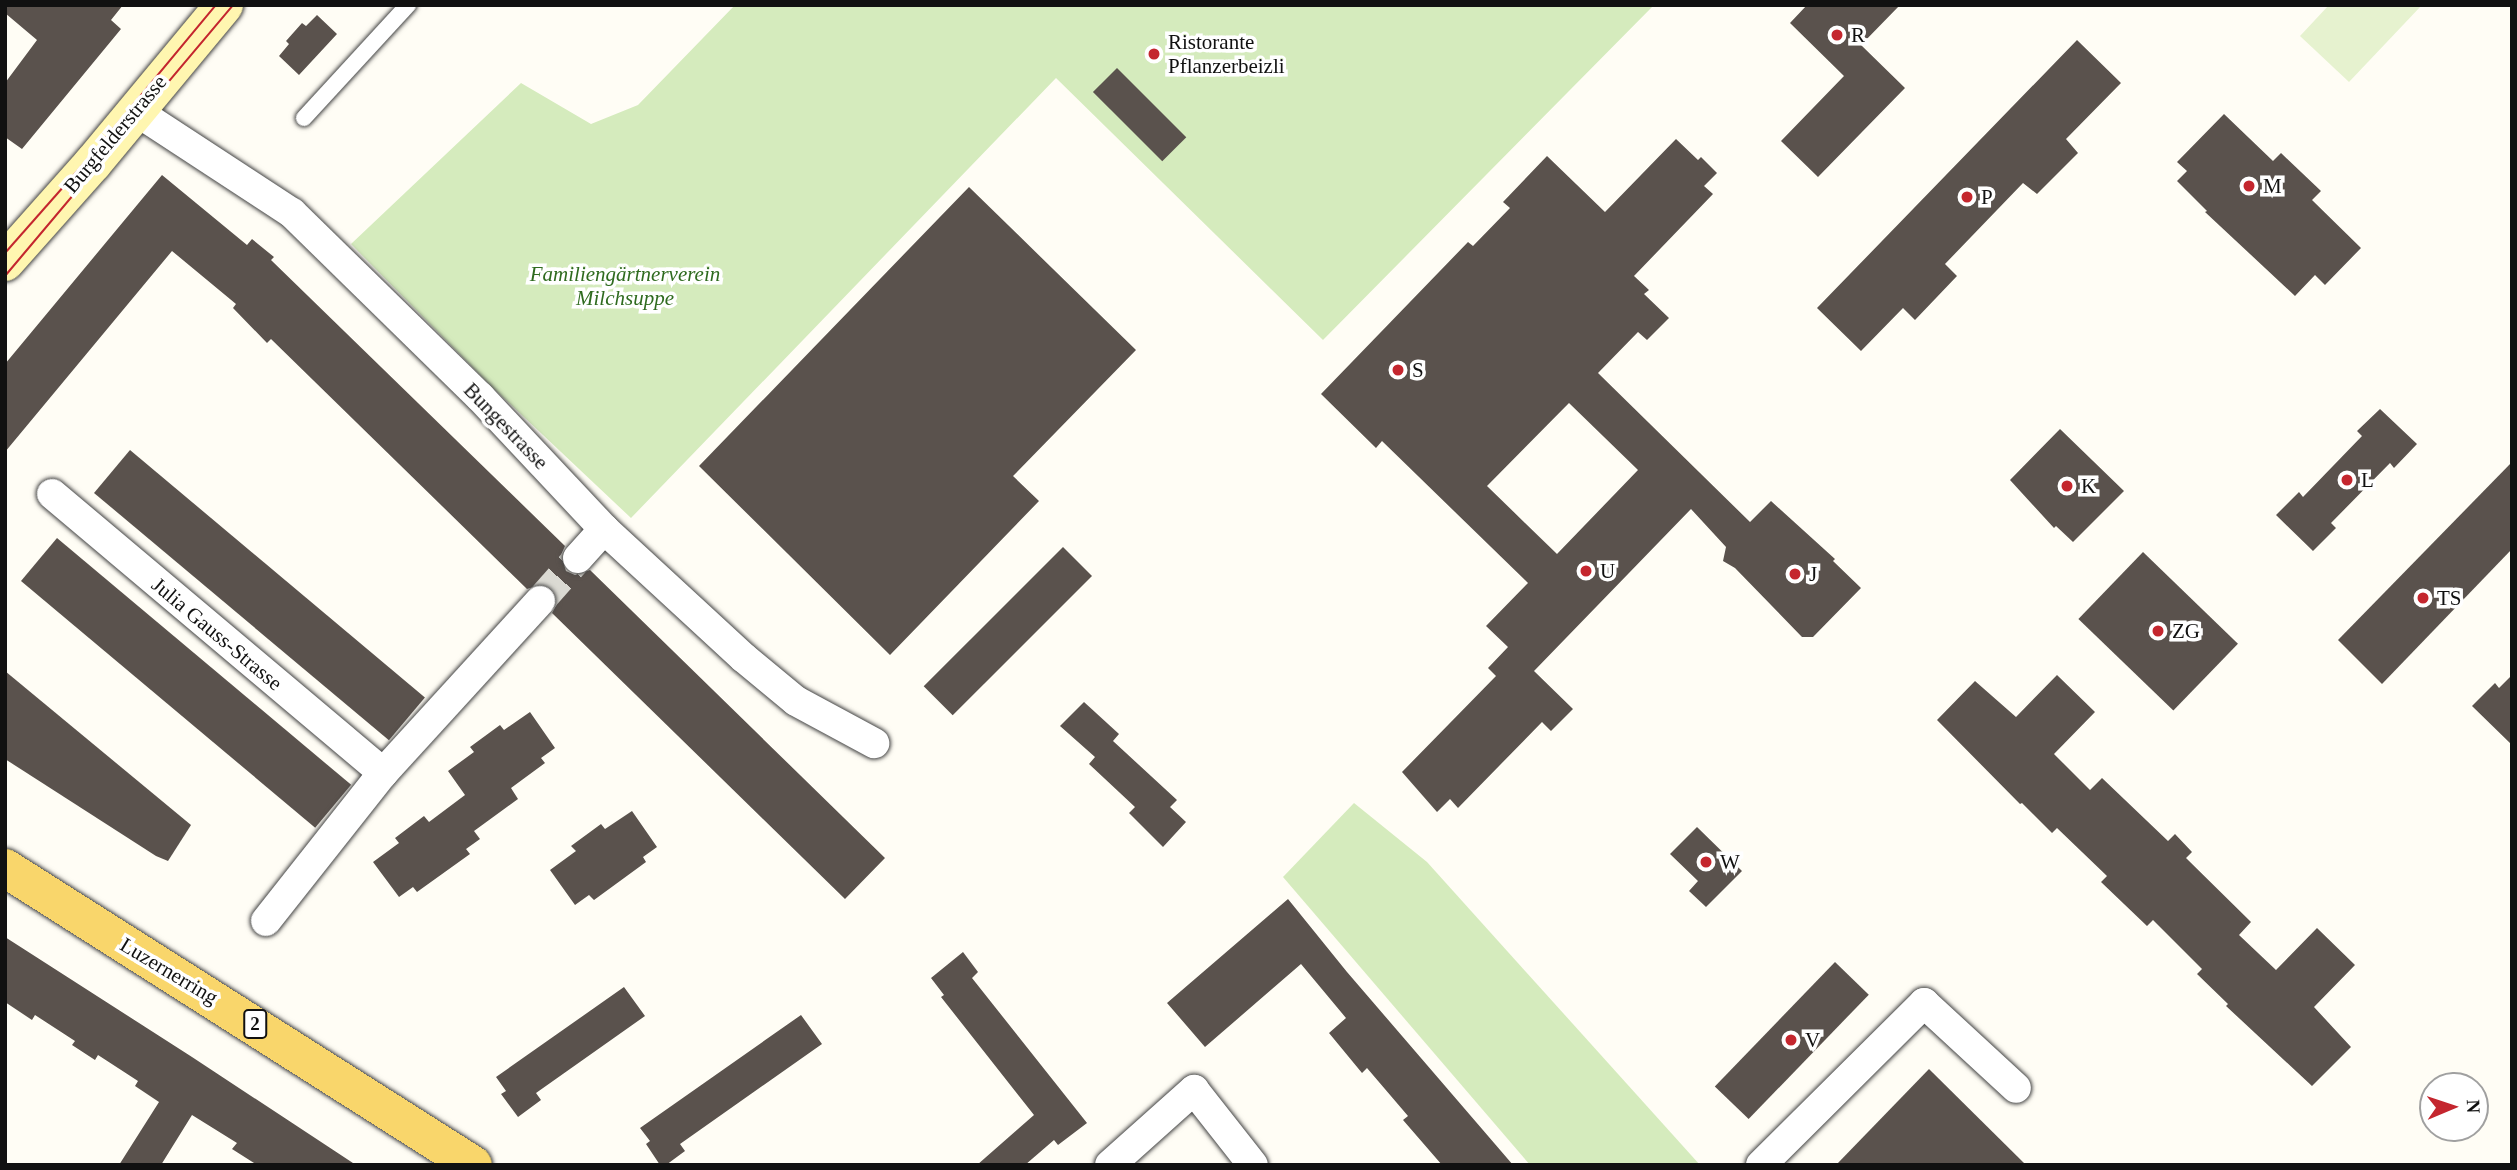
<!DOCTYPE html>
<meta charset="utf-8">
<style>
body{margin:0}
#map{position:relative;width:2517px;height:1170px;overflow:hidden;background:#fffdf5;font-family:"Times New Roman",serif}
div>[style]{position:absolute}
.green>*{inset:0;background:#d5ebbd}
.pitch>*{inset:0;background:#e6f2cf}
.building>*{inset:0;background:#5a524d;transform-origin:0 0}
.minor-tunnel>*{height:30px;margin-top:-15px;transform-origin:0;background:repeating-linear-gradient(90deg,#dbdad3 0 30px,transparent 0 45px)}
.roads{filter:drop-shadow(0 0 2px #444) drop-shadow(0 0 2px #444)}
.service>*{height:16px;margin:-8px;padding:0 8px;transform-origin:8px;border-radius:8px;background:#fff}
.minor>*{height:30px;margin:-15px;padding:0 15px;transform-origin:15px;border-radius:15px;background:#fff}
.secondary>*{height:38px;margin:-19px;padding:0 19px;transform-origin:19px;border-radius:19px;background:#fff6b0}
.primary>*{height:38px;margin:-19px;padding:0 19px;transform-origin:19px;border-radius:19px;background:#f9d66b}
.tram>*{height:2px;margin:-1px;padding:0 1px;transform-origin:1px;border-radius:1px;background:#c4262e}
.dots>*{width:19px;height:19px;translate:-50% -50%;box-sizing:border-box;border:4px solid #fff;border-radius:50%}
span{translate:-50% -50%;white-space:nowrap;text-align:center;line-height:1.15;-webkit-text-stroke:7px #fff;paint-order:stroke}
.shield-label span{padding:2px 5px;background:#fff;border:2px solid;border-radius:5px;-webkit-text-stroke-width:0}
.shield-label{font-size:19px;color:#111;font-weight:700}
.poi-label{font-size:21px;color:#111}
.left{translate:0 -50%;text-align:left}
.street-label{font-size:21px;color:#111}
.park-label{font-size:21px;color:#2f6b1f;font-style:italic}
.frame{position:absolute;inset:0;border:7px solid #111;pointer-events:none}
.north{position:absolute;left:2419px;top:1072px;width:70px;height:70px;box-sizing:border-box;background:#fff;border:2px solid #a0a0a0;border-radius:50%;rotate:88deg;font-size:19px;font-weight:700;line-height:28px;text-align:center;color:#111}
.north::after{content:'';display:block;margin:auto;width:24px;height:32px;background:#c4262e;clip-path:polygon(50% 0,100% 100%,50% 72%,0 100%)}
</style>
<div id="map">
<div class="green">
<div style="clip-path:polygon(735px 5px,1654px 5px,1323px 340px,1056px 78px,631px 518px,491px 386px,351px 244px,521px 83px,591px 124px,638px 105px)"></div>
<div style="clip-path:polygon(1354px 803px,1427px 862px,1700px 1165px,1530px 1165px,1283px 877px)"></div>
</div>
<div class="pitch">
<div style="clip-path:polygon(2329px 5px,2422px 5px,2349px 82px,2300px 36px)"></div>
</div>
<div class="building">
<div style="clip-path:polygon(5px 5px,123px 5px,111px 20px,121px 29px,22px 149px,5px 137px,5px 83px,37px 40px,5px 13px)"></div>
<div style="clip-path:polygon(1807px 5px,1900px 5px,1861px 45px,1905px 88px,1818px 177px,1781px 141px,1844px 76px,1790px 23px)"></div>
<div style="clip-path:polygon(317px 15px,337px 34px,299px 75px,279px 56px,289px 44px,286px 41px,302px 23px,306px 26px)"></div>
<div style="clip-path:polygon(2077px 40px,2121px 83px,2066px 139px,2078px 153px,2037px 194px,2023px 183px,1945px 264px,1957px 276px,1915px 320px,1903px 308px,1861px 351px,1817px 308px)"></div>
<div style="left:1117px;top:68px;width:98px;height:34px;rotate:45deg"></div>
<div style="clip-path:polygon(2224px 114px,2273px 161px,2281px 153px,2321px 191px,2312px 200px,2361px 248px,2325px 285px,2315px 275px,2295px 296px,2205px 212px,2207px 211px,2177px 181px,2187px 171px,2177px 162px)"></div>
<div style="clip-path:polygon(evenodd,1676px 139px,1698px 160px,1701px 157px,1717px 173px,1704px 186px,1713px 194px,1634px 276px,1649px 290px,1644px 294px,1669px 318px,1647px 340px,1638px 332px,1598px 373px,1750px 522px,1771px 501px,1835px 559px,1833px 561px,1861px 588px,1813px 637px,1802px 637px,1735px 568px,1723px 561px,1726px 547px,1691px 509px,1534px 671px,1573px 709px,1551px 731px,1542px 722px,1458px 808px,1450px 799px,1437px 812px,1402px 772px,1496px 676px,1488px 668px,1508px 647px,1486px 626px,1528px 583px,1382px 441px,1376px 448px,1321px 394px,1468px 242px,1473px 246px,1510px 208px,1503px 202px,1547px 156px,1605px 212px,1676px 139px,1569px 403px,1638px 470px,1557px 554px,1487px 486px,1569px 403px)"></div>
<div style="clip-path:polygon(162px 175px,247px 245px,252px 239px,274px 257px,271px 260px,565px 546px,561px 555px,566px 571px,575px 575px,590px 570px,885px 858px,845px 899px,552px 613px,557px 604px,552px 589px,543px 584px,527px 589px,271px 339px,267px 343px,233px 308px,236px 304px,172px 251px,5px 452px,5px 364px)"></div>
<div style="clip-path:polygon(969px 187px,1136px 350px,1013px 476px,1039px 501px,890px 655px,699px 466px)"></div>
<div style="clip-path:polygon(2380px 409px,2417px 444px,2394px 468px,2390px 463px,2331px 523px,2336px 528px,2313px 551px,2276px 515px,2299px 492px,2303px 497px,2362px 436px,2357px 431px)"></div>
<div style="clip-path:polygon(2060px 429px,2124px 491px,2073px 542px,2056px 526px,2054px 528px,2010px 480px)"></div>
<div style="left:130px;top:450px;width:385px;height:56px;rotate:40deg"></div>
<div style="clip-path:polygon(2512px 462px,2512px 549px,2382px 684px,2338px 640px)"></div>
<div style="left:57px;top:538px;width:384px;height:56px;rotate:40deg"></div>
<div style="left:1063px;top:547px;width:41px;height:197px;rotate:45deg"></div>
<div style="left:2143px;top:552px;width:132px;height:93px;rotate:44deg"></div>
<div style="clip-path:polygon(5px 671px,191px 825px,168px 861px,156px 856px,5px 759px)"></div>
<div style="clip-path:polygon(2057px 675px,2095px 712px,2054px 754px,2090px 790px,2102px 778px,2168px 841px,2175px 834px,2192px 852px,2186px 858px,2251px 922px,2239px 935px,2276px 970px,2317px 928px,2355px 965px,2314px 1007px,2351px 1047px,2312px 1086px,2226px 1006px,2228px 1004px,2197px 974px,2202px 969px,2153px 920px,2147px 926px,2101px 882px,2107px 876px,2057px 828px,2052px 833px,2022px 803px,2020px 804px,1937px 720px,1975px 681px,2016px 717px)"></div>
<div style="clip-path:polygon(2512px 675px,2512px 745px,2472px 706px,2495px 683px,2499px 688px)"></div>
<div style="clip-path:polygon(1084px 702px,1119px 734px,1113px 741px,1177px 800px,1170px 807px,1186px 822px,1163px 847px,1129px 813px,1135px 807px,1089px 764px,1095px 757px,1060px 726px)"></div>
<div style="clip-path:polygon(530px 712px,555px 748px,541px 758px,545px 763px,511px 788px,518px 799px,474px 831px,480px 839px,466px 849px,470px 854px,417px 892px,413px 887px,399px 897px,373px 862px,399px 843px,395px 838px,424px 816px,429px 822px,465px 795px,448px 771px,474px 752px,470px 747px,500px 725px,504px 730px)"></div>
<div style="clip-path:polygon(632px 811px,657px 847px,643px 857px,646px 862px,594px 900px,589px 895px,575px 905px,550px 870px,576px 851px,571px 846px,601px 824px,605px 829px)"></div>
<div style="clip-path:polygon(1697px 827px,1742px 871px,1706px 907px,1689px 891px,1698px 881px,1670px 854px)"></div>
<div style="clip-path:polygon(1288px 899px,1347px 972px,1513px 1165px,1442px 1165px,1403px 1120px,1408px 1116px,1367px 1068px,1362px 1073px,1329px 1033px,1346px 1018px,1301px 964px,1205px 1047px,1167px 1003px)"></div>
<div style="clip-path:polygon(5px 937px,192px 1057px,356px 1165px,257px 1165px,232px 1149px,237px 1143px,192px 1115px,161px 1165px,119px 1165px,159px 1102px,135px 1086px,138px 1081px,98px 1055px,95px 1060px,72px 1045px,75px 1041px,35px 1015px,32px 1020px,5px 1002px)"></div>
<div style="clip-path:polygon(963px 952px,978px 972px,972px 978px,1087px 1123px,1058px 1145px,1054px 1140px,1025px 1165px,977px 1165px,1034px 1115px,941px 997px,944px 995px,931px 978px)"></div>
<div style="left:1835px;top:962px;width:47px;height:173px;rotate:44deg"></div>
<div style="clip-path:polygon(624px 987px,645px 1016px,536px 1093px,541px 1100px,518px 1117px,501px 1094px,506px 1091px,496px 1077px)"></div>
<div style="clip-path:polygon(801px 1015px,822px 1044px,680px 1144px,685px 1151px,666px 1165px,660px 1165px,646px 1144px,650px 1141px,640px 1128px)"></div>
<div style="clip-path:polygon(1929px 1069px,2026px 1165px,1836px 1165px)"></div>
</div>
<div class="minor-tunnel">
<div style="left:540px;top:601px;width:57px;rotate:-48.5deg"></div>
</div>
<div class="roads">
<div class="service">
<div style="left:304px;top:118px;width:154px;rotate:-47.4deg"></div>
</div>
<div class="minor">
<div style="left:136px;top:111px;width:186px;rotate:33.2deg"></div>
<div style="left:292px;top:213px;width:263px;rotate:44.4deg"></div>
<div style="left:480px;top:397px;width:181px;rotate:46.8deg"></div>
<div style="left:604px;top:529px;width:190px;rotate:42.7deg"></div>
<div style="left:744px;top:658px;width:67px;rotate:39.6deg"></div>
<div style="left:796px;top:701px;width:89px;rotate:28.3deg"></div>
<div style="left:52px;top:494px;width:433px;rotate:40.1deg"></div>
<div style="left:578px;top:558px;width:39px;rotate:-48deg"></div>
<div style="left:266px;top:921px;width:189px;rotate:-51.7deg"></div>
<div style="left:383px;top:773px;width:233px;rotate:-47.6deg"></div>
<div style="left:1110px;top:1165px;width:113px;rotate:-41.8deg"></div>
<div style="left:1194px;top:1090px;width:95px;rotate:51.8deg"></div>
<div style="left:1761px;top:1165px;width:230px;rotate:-44.8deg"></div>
<div style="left:1924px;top:1003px;width:125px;rotate:42.7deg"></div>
</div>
<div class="secondary">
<div style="left:5px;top:262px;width:132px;rotate:-48.4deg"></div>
<div style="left:93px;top:163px;width:205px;rotate:-50.3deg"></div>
</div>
<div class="primary">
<div style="left:5px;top:868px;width:554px;rotate:32.4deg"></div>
</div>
</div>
<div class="tram">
<div style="left:5px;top:253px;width:125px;rotate:-48.6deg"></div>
<div style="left:88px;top:159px;width:200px;rotate:-50.3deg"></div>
<div style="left:5px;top:276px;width:354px;rotate:-49.9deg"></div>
</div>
<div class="dots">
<div style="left:1837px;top:35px;background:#c4262e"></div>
<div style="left:1154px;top:54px;background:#c4262e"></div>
<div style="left:2249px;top:186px;background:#c4262e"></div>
<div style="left:1967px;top:197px;background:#c4262e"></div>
<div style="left:1398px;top:370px;background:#c4262e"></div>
<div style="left:2347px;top:480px;background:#c4262e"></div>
<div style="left:2067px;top:486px;background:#c4262e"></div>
<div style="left:1586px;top:571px;background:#c4262e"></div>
<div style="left:1795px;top:574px;background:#c4262e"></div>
<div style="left:2423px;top:598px;background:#c4262e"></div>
<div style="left:2158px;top:631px;background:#c4262e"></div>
<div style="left:1706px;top:862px;background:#c4262e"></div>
<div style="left:1791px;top:1040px;background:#c4262e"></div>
</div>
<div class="shield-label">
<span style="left:255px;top:1024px">2</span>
</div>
<div class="poi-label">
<span class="left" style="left:1851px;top:35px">R</span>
<span class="left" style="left:1168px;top:54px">Ristorante<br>Pflanzerbeizli</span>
<span class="left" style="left:2263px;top:186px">M</span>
<span class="left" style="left:1981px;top:197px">P</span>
<span class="left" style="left:1412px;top:370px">S</span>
<span class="left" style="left:2361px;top:480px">L</span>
<span class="left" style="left:2081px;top:486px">K</span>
<span class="left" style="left:1600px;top:571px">U</span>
<span class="left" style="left:1809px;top:574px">J</span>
<span class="left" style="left:2437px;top:598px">TS</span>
<span class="left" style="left:2172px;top:631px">ZG</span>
<span class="left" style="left:1720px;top:862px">W</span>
<span class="left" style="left:1805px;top:1040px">V</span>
</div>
<div class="street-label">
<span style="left:115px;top:134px;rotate:-50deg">Burgfelderstrasse</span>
<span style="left:506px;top:426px;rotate:46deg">Bungestrasse</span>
<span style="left:217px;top:634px;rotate:40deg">Julia Gauss-Strasse</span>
<span style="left:169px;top:971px;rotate:31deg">Luzernerring</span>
</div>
<div class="park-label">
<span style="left:625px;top:286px">Familiengärtnerverein<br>Milchsuppe</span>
</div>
<div class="frame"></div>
<div class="north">N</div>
</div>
